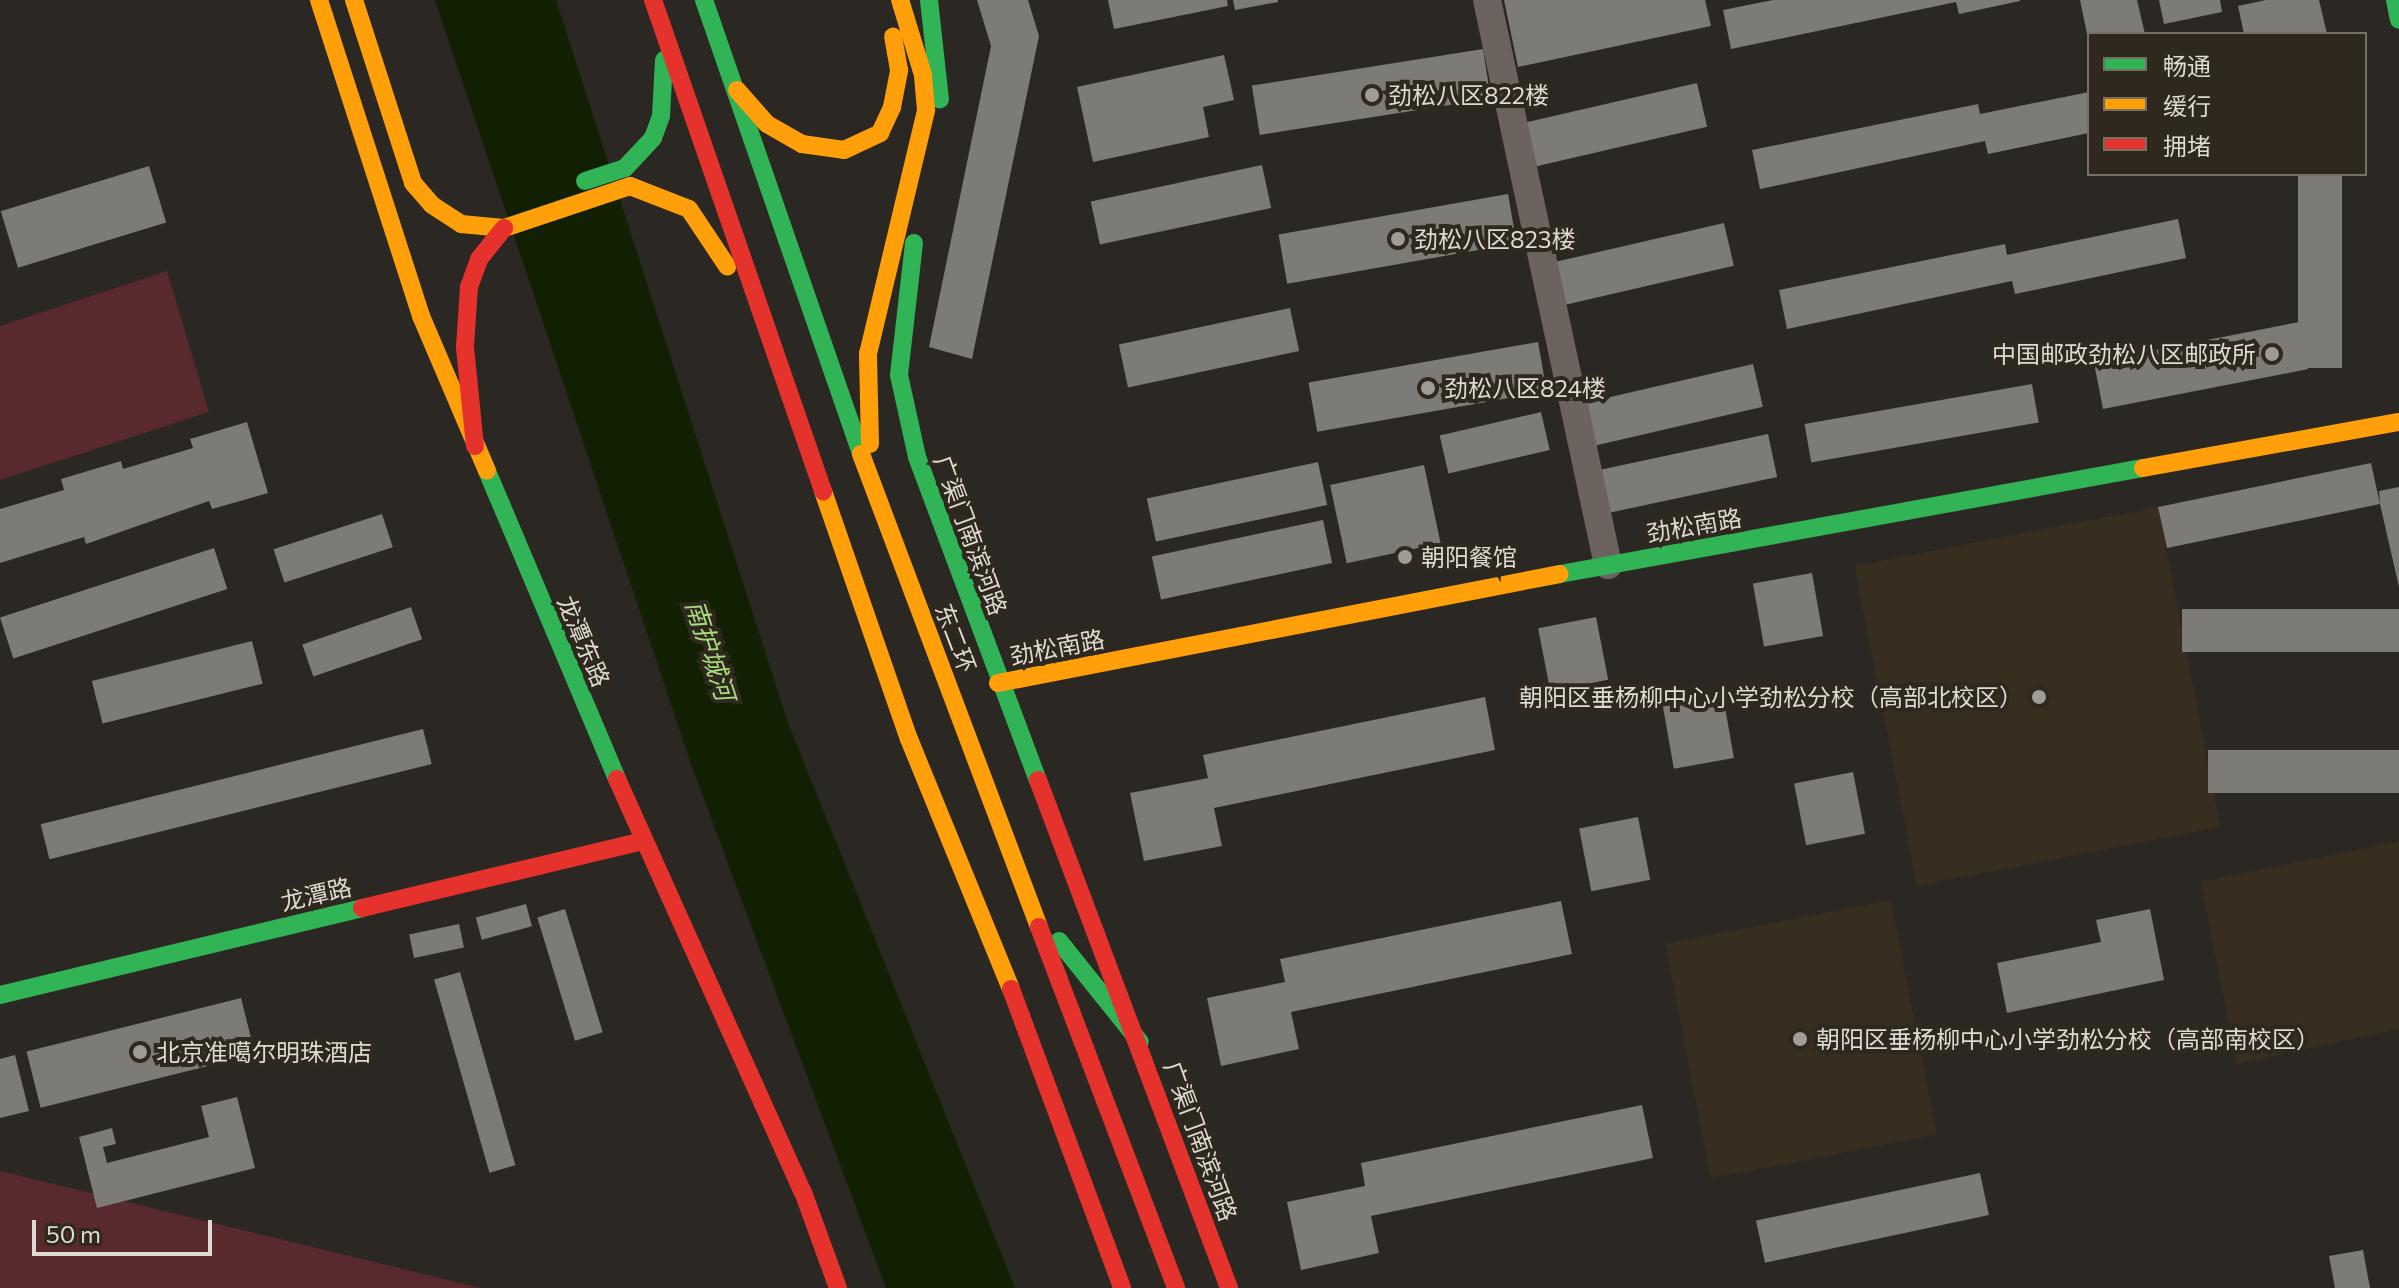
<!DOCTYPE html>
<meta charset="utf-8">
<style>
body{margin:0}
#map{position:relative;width:2399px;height:1288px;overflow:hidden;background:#2b2722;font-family:Commissioner,"Noto Sans SC",sans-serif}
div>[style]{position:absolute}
.built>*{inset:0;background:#382e20;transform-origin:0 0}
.green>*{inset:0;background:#582a2d}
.water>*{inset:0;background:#112003}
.building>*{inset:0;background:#7d7b76;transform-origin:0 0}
.street>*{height:28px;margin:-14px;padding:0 14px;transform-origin:14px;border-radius:14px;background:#6c625e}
.fast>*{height:18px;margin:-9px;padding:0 9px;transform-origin:9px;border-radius:9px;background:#30b455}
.slow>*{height:18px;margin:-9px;padding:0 9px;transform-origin:9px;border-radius:9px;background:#ff9f0a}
.jam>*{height:18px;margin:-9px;padding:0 9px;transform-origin:9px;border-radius:9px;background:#e5322d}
.dots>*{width:22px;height:22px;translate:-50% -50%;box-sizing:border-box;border:4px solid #2f281e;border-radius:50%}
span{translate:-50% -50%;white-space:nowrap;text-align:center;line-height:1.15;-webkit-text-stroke:8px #2f281e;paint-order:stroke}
.poi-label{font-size:24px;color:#ded9d3}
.left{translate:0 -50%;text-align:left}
.right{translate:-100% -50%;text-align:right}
.street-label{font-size:24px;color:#ded9d3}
.water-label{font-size:26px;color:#a8db7c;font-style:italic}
.legend{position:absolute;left:2087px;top:32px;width:280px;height:144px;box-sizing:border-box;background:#2f281e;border:2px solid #756f66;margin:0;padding:10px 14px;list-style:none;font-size:24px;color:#ded9d3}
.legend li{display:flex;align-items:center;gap:16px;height:40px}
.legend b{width:40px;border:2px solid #756f66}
.scale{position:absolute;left:32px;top:1220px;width:180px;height:36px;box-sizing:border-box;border:4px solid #ded9d3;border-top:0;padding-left:10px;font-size:24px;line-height:28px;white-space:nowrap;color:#ded9d3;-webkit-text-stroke:6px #2f281e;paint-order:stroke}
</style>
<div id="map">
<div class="built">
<div style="left:2158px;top:507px;width:326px;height:309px;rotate:79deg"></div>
<div style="clip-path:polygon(2399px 841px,2399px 1029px,2237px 1064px,2201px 882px)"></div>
<div style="left:1891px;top:900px;width:239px;height:230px;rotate:79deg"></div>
</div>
<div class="green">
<div style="clip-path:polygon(167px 271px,209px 412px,0 480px,0 326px)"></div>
<div style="clip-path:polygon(0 1171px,481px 1288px,0 1288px)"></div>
</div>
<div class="water">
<div style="clip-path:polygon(435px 0,556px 0,787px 720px,1015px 1288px,886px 1288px,691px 764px)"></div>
</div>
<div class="building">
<div style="clip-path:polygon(977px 0,1028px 0,1039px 36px,972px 359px,929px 347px,991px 46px)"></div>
<div style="clip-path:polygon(1108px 0,1227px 0,1228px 6px,1114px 29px)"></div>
<div style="clip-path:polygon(1233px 0,1278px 0,1278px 2px,1235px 10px)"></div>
<div style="clip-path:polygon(1504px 0,1705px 0,1711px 26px,1518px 67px)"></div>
<div style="clip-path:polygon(1773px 0,2020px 0,2020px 1px,1959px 14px,1956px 2px,1731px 49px,1723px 10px)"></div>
<div style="clip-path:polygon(2080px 0,2137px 0,2145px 34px,2087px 34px)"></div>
<div style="clip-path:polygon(2159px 0,2220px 0,2222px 12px,2164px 24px)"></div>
<div style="clip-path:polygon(2266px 0,2319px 0,2327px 34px,2244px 34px,2238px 6px)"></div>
<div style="left:1483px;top:49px;width:50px;height:234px;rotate:81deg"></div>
<div style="clip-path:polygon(1224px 55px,1234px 100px,1203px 107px,1209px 137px,1093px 162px,1077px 87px)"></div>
<div style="left:1697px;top:83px;width:45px;height:175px;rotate:77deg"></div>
<div style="clip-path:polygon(2089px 92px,2089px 133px,1988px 154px,1985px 141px,1760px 189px,1752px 150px,1978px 104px,1980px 114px)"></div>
<div style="left:1262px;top:165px;width:44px;height:175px;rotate:78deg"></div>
<div style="left:149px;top:166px;width:59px;height:155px;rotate:73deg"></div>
<div style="left:2298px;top:174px;width:44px;height:194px"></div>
<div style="left:1508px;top:194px;width:50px;height:233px;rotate:80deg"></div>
<div style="clip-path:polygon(2178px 219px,2186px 258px,2015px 294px,2012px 281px,1787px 329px,1779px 290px,2005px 244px,2007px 255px)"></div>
<div style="left:1724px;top:223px;width:44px;height:175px;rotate:77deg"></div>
<div style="left:1290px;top:308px;width:44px;height:175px;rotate:78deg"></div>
<div style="left:2299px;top:322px;width:48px;height:209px;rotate:79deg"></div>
<div style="left:1538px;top:342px;width:50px;height:233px;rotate:80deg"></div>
<div style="left:1753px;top:364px;width:44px;height:174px;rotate:77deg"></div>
<div style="left:2032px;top:384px;width:39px;height:231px;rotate:80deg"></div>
<div style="left:1541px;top:412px;width:39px;height:104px;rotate:77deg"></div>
<div style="clip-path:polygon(247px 422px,268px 493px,212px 509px,209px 501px,86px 544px,84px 537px,0 563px,0 509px,64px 490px,61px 479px,121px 461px,123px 469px,193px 448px,190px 439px)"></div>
<div style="left:1768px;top:434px;width:44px;height:175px;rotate:78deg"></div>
<div style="left:1318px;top:462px;width:44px;height:175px;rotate:78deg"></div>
<div style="clip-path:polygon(2371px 463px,2380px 504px,2379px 491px,2399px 487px,2399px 587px,2380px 504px,2167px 548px,2158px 507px)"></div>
<div style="left:1424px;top:465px;width:80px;height:96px;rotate:78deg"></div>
<div style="left:382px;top:514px;width:35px;height:114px;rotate:72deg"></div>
<div style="left:1323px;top:520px;width:44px;height:175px;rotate:78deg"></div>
<div style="left:214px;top:548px;width:43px;height:225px;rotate:72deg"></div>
<div style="left:1812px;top:573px;width:64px;height:60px;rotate:80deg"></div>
<div style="left:411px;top:607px;width:34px;height:115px;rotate:71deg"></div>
<div style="left:2399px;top:609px;width:43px;height:217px;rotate:90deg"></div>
<div style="left:1596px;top:617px;width:64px;height:59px;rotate:79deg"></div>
<div style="left:252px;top:641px;width:44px;height:165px;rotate:76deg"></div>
<div style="left:1723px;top:696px;width:63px;height:61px;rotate:80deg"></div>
<div style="clip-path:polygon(1485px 697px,1495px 750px,1214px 808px,1222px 846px,1144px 861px,1130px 793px,1208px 778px,1203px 755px)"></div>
<div style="left:423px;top:729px;width:36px;height:394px;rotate:76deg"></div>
<div style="left:2399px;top:750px;width:43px;height:191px;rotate:90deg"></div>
<div style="left:1853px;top:772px;width:63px;height:60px;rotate:79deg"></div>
<div style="left:1638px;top:817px;width:64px;height:60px;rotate:79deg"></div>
<div style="clip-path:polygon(1561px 901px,1572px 954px,1291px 1012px,1299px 1049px,1221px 1066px,1207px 998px,1285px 982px,1280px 959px)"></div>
<div style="left:526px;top:904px;width:23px;height:52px;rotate:75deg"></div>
<div style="left:565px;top:909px;width:129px;height:29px;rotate:73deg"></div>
<div style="clip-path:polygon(2150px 909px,2164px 980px,2007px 1013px,1997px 963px,2101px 942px,2096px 920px)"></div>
<div style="left:459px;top:924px;width:24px;height:51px;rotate:78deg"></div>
<div style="left:460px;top:972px;width:201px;height:27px;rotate:74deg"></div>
<div style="left:241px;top:998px;width:58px;height:221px;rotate:76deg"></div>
<div style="clip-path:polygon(15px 1055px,29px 1111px,0 1118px,0 1059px)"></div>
<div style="clip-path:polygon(237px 1097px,255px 1168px,97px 1208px,79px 1137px,112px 1128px,116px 1144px,103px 1147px,107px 1163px,209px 1137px,201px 1106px)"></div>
<div style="clip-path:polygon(1642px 1105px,1653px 1158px,1371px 1216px,1379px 1253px,1301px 1270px,1287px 1202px,1365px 1186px,1361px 1163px)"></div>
<div style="left:1980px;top:1173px;width:43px;height:229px;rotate:78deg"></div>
<div style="clip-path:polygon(2363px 1250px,2370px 1288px,2335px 1288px,2329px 1256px)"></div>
</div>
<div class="street">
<div style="left:1487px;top:0;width:578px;rotate:77.91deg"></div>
</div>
<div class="fast">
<div style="left:704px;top:0;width:480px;rotate:70.9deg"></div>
<div style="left:929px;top:0;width:100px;rotate:83.7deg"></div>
<div style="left:2395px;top:0;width:20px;rotate:79deg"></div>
<div style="left:585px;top:181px;width:42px;rotate:-18deg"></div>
<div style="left:625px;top:168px;width:41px;rotate:-47deg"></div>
<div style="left:653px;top:138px;width:23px;rotate:-70deg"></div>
<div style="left:661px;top:116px;width:56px;rotate:-86.9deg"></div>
<div style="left:914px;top:243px;width:133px;rotate:96.5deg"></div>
<div style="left:899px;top:375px;width:84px;rotate:77.6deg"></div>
<div style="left:917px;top:457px;width:345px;rotate:69.5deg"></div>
<div style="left:487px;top:471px;width:334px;rotate:67.1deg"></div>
<div style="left:1560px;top:574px;width:593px;rotate:-10.3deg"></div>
<div style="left:1059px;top:941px;width:129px;rotate:51.3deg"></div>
<div style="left:0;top:995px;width:372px;rotate:-13.5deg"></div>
</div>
<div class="slow">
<div style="left:319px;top:0;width:332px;rotate:72.1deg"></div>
<div style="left:421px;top:316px;width:168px;rotate:66.9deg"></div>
<div style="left:354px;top:0;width:192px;rotate:72.1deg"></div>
<div style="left:413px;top:183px;width:29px;rotate:49deg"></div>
<div style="left:432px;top:205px;width:35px;rotate:33deg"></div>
<div style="left:461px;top:224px;width:43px;rotate:5.3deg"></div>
<div style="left:504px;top:228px;width:133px;rotate:-18.4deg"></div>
<div style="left:630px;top:186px;width:63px;rotate:21.3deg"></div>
<div style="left:689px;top:209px;width:69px;rotate:56.3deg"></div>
<div style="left:737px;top:90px;width:45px;rotate:48.6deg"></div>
<div style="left:767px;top:124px;width:40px;rotate:29.7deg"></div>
<div style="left:802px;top:144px;width:42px;rotate:8.1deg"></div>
<div style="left:844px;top:150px;width:40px;rotate:-25deg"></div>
<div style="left:880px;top:133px;width:29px;rotate:-65deg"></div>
<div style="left:892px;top:107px;width:38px;rotate:-79deg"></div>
<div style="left:899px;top:70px;width:34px;rotate:-100deg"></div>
<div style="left:870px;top:444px;width:90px;rotate:-91.3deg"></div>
<div style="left:868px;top:354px;width:251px;rotate:-76.6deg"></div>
<div style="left:926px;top:110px;width:35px;rotate:-95deg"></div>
<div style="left:923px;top:75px;width:78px;rotate:-107deg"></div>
<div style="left:861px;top:454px;width:505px;rotate:69.38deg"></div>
<div style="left:2143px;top:468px;width:260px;rotate:-10.2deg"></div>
<div style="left:823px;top:491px;width:262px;rotate:70.9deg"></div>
<div style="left:909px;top:739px;width:270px;rotate:67.8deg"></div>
<div style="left:998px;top:683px;width:572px;rotate:-10.98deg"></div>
</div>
<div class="jam">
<div style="left:653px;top:0;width:520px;rotate:70.9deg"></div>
<div style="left:475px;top:446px;width:100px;rotate:-95.8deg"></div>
<div style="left:465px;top:347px;width:60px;rotate:-86.2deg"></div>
<div style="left:469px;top:287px;width:30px;rotate:-70deg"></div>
<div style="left:479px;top:259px;width:40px;rotate:-51deg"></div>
<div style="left:617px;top:779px;width:453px;rotate:65.8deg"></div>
<div style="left:803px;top:1192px;width:102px;rotate:70deg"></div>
<div style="left:1038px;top:780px;width:543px;rotate:69.39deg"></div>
<div style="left:362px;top:908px;width:289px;rotate:-13.4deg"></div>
<div style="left:1039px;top:927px;width:386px;rotate:69.2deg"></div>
<div style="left:1011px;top:989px;width:319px;rotate:69.6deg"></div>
</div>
<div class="dots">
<div style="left:1372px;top:95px;background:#9f9b95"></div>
<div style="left:1398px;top:239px;background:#9f9b95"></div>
<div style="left:2272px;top:354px;background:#9f9b95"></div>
<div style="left:1428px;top:388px;background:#9f9b95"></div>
<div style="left:1405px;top:557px;background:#9f9b95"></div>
<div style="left:2039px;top:697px;background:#9f9b95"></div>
<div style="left:1800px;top:1039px;background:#9f9b95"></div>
<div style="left:140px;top:1052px;background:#9f9b95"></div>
</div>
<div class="poi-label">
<span class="left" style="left:1388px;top:95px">劲松八区822楼</span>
<span class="left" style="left:1414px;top:239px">劲松八区823楼</span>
<span class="right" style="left:2256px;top:354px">中国邮政劲松八区邮政所</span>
<span class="left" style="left:1444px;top:388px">劲松八区824楼</span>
<span class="left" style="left:1421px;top:557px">朝阳餐馆</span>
<span class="right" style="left:2023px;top:697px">朝阳区垂杨柳中心小学劲松分校（高部北校区）</span>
<span class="left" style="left:1816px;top:1039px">朝阳区垂杨柳中心小学劲松分校（高部南校区）</span>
<span class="left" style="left:156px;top:1052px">北京准噶尔明珠酒店</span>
</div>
<div class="street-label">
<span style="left:1694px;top:525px;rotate:-10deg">劲松南路</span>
<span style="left:971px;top:535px;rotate:70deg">广渠门南滨河路</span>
<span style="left:956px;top:638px;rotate:69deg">东二环</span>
<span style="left:584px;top:641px;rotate:67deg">龙潭东路</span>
<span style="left:1057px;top:647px;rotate:-11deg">劲松南路</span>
<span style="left:316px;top:894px;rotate:-13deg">龙潭路</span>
<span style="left:1201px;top:1141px;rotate:70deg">广渠门南滨河路</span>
</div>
<div class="water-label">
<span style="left:711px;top:650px;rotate:72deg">南护城河</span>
</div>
<ul class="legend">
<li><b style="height:10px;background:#30b455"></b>畅通</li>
<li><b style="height:10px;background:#ff9f0a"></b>缓行</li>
<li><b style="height:10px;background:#e5322d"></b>拥堵</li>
</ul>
<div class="scale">50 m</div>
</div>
